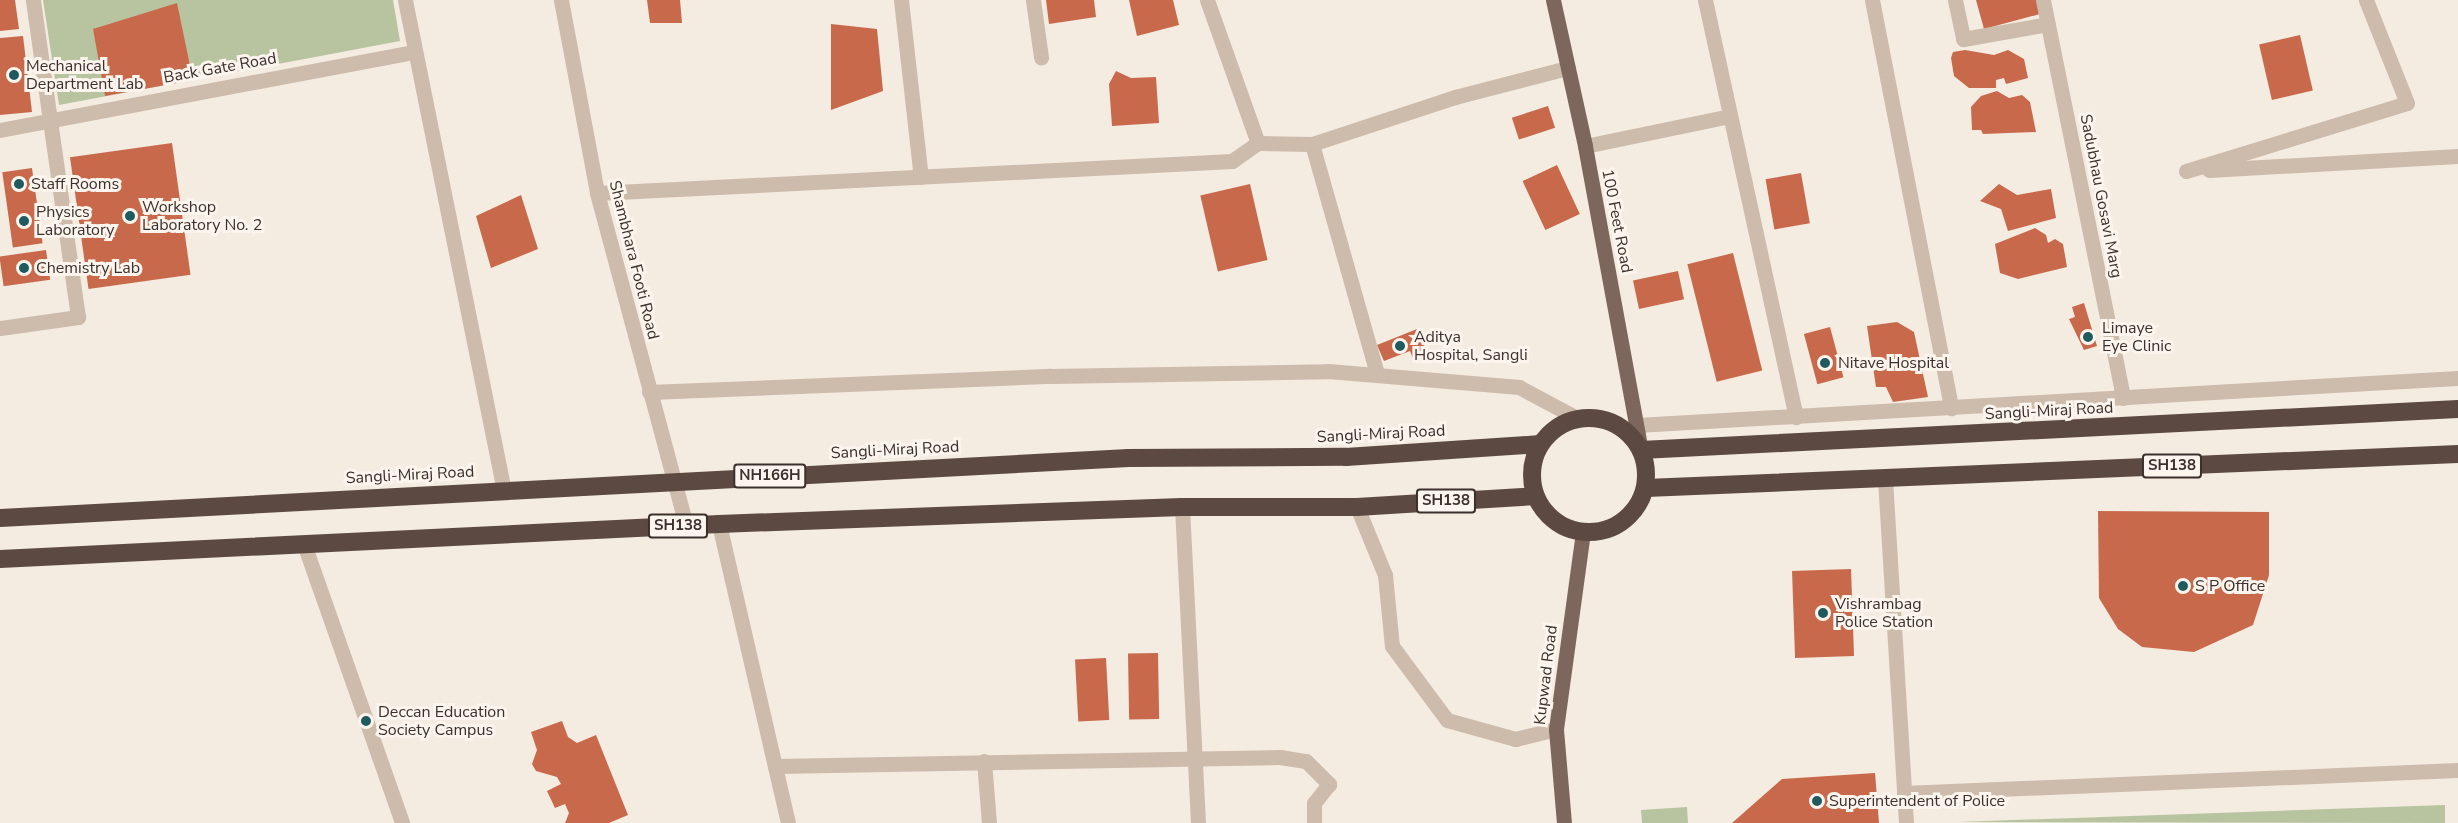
<!DOCTYPE html>
<style>
body{margin:0}
#map{position:relative;width:2458px;height:823px;overflow:hidden;background:#f4ebe1;font-family:"Nunito Sans",sans-serif}
div>[style]{position:absolute}
.green>*{inset:0;background:#b8c4a0}
.building>*{inset:0;background:#c8694b;transform-origin:0 0}
.minor>*{height:15px;margin:-7.5px;padding:0 7.5px;transform-origin:7.5px;border-radius:7.5px;background:#cdbbac}
.major>*{height:15px;margin:-7.5px;padding:0 7.5px;transform-origin:7.5px;border-radius:7.5px;background:#7d675c}
.highway>*{height:18px;margin:-9px;padding:0 9px;transform-origin:9px;border-radius:9px;background:#5c4a42}
.highway>.ring{margin:-9px;padding:0;box-sizing:content-box;background:none;border:18px solid #5c4a42;border-radius:50%}
.dots>*{width:16px;height:16px;translate:-50% -50%;box-sizing:border-box;border:3px solid #fbf5ee;border-radius:50%}
span{translate:-50% -50%;white-space:nowrap;text-align:center;line-height:1.15;-webkit-text-stroke:6px #fbf5ee;paint-order:stroke}
.shield-label span{padding:2px 4px;background:#fbf5ee;border:2px solid;border-radius:4px;-webkit-text-stroke-width:0}
.shield-label{font-size:15px;color:#3b302b;font-weight:700}
.poi-label{font-size:16px;color:#3b302b}
.left{translate:0 -50%;text-align:left}
.street-label{font-size:16px;color:#3b302b}
</style>
<div id="map">
<div class="green">
<div style="clip-path:polygon(43px 0,393px 0,400px 41px,59px 105px)"></div>
<div style="clip-path:polygon(2445px 805px,2445px 823px,1958px 822px)"></div>
<div style="clip-path:polygon(1687px 807px,1688px 823px,1642px 823px,1641px 810px)"></div>
</div>
<div class="building">
<div style="clip-path:polygon(0 0,15px 0,19px 29px,0 31px)"></div>
<div style="clip-path:polygon(647px 0,680px 0,682px 23px,650px 23px)"></div>
<div style="clip-path:polygon(1046px 0,1094px 0,1096px 17px,1049px 24px)"></div>
<div style="clip-path:polygon(1129px 0,1173px 0,1179px 25px,1137px 36px)"></div>
<div style="clip-path:polygon(1976px 0,2037px 0,2040px 14px,1984px 29px)"></div>
<div style="clip-path:polygon(177px 3px,193px 80px,105px 96px,93px 29px)"></div>
<div style="clip-path:polygon(831px 24px,877px 29px,883px 91px,831px 110px)"></div>
<div style="left:2300px;top:35px;width:57px;height:42px;rotate:77deg"></div>
<div style="clip-path:polygon(23px 36px,32px 112px,0 115px,0 38px)"></div>
<div style="clip-path:polygon(1965px 50px,1994px 55px,2008px 50px,2024px 59px,2028px 78px,2006px 84px,2004px 78px,1996px 80px,1996px 88px,1969px 88px,1954px 76px,1951px 58px,1953px 52px)"></div>
<div style="clip-path:polygon(1116px 71px,1131px 78px,1156px 77px,1159px 123px,1112px 126px,1109px 84px)"></div>
<div style="clip-path:polygon(1997px 91px,2009px 98px,2022px 95px,2030px 102px,2036px 132px,1983px 134px,1981px 130px,1972px 130px,1971px 107px,1981px 96px)"></div>
<div style="left:1548px;top:106px;width:23px;height:38px;rotate:72deg"></div>
<div style="left:172px;top:143px;width:133px;height:103px;rotate:82deg"></div>
<div style="left:1557px;top:165px;width:54px;height:38px;rotate:65deg"></div>
<div style="left:32px;top:168px;width:76px;height:30px;rotate:82deg"></div>
<div style="left:1801px;top:173px;width:51px;height:36px;rotate:80deg"></div>
<div style="left:1250px;top:184px;width:78px;height:51px;rotate:77deg"></div>
<div style="clip-path:polygon(1999px 184px,2017px 195px,2051px 189px,2056px 218px,2008px 231px,2001px 209px,1980px 201px)"></div>
<div style="clip-path:polygon(521px 195px,538px 249px,491px 268px,476px 216px)"></div>
<div style="clip-path:polygon(2035px 228px,2046px 235px,2048px 243px,2055px 239px,2063px 244px,2067px 267px,2018px 279px,2000px 273px,1995px 244px)"></div>
<div style="left:46px;top:250px;width:30px;height:47px;rotate:82deg"></div>
<div style="left:1733px;top:253px;width:121px;height:47px;rotate:76deg"></div>
<div style="left:1678px;top:271px;width:29px;height:46px;rotate:78deg"></div>
<div style="clip-path:polygon(2084px 303px,2097px 346px,2084px 350px,2069px 319px,2075px 317px,2072px 307px)"></div>
<div style="clip-path:polygon(1897px 322px,1914px 332px,1928px 397px,1893px 402px,1886px 387px,1876px 387px,1867px 326px)"></div>
<div style="left:1830px;top:327px;width:52px;height:27px;rotate:75deg"></div>
<div style="clip-path:polygon(1417px 329px,1428px 355px,1414px 361px,1410px 351px,1384px 361px,1377px 345px)"></div>
<div style="clip-path:polygon(2098px 511px,2269px 512px,2269px 575px,2253px 625px,2194px 652px,2142px 647px,2118px 629px,2099px 598px)"></div>
<div style="left:1851px;top:569px;width:87px;height:59px;rotate:88deg"></div>
<div style="left:1158px;top:653px;width:66px;height:30px;rotate:89deg"></div>
<div style="left:1106px;top:658px;width:62px;height:31px;rotate:87deg"></div>
<div style="clip-path:polygon(562px 721px,568px 737px,577px 743px,596px 735px,628px 815px,609px 823px,565px 823px,569px 813px,565px 804px,555px 808px,547px 791px,561px 784px,557px 777px,536px 771px,532px 764px,537px 750px,531px 732px)"></div>
<div style="clip-path:polygon(1875px 773px,1879px 823px,1732px 823px,1782px 779px)"></div>
</div>
<div class="minor">
<div style="left:405px;top:0;width:500px;rotate:78.6deg"></div>
<div style="left:561px;top:0;width:196px;rotate:79.4deg"></div>
<div style="left:597px;top:193px;width:344px;rotate:75deg"></div>
<div style="left:901px;top:0;width:178px;rotate:83.6deg"></div>
<div style="left:1033px;top:0;width:58px;rotate:82deg"></div>
<div style="left:1207px;top:0;width:152px;rotate:70.4deg"></div>
<div style="left:1258px;top:143px;width:54px;rotate:1.1deg"></div>
<div style="left:1312px;top:144px;width:239px;rotate:74.2deg"></div>
<div style="left:1705px;top:0;width:427px;rotate:77.7deg"></div>
<div style="left:1872px;top:0;width:416px;rotate:79deg"></div>
<div style="left:1955px;top:0;width:40px;rotate:78deg"></div>
<div style="left:1963px;top:39px;width:86px;rotate:-10deg"></div>
<div style="left:2043px;top:0;width:406px;rotate:78.6deg"></div>
<div style="left:0;top:130px;width:420px;rotate:-10.7deg"></div>
<div style="left:1312px;top:144px;width:151px;rotate:-18.2deg"></div>
<div style="left:1455px;top:97px;width:116px;rotate:-14.5deg"></div>
<div style="left:1585px;top:146px;width:148px;rotate:-11.7deg"></div>
<div style="left:2209px;top:170px;width:249px;rotate:-3.2deg"></div>
<div style="left:2186px;top:171px;width:231px;rotate:-17.1deg"></div>
<div style="left:2407px;top:103px;width:111px;rotate:-111.7deg"></div>
<div style="left:597px;top:193px;width:636px;rotate:-2.88deg"></div>
<div style="left:1232px;top:161px;width:32px;rotate:-35deg"></div>
<div style="left:0;top:328px;width:79px;rotate:-8deg"></div>
<div style="left:78px;top:317px;width:320px;rotate:-98.1deg"></div>
<div style="left:649px;top:392px;width:402px;rotate:-2.3deg"></div>
<div style="left:1051px;top:376px;width:277px;rotate:-1deg"></div>
<div style="left:1328px;top:371px;width:192px;rotate:4.8deg"></div>
<div style="left:1519px;top:387px;width:68px;rotate:28.1deg"></div>
<div style="left:1637px;top:425px;width:822px;rotate:-3.28deg"></div>
<div style="left:1885px;top:479px;width:345px;rotate:86.5deg"></div>
<div style="left:1182px;top:507px;width:316px;rotate:87.1deg"></div>
<div style="left:1357px;top:507px;width:74px;rotate:67.6deg"></div>
<div style="left:1385px;top:575px;width:71px;rotate:84.4deg"></div>
<div style="left:1392px;top:646px;width:92px;rotate:53.4deg"></div>
<div style="left:1447px;top:720px;width:71px;rotate:15.6deg"></div>
<div style="left:1515px;top:739px;width:42px;rotate:-13.7deg"></div>
<div style="left:719px;top:524px;width:307px;rotate:77deg"></div>
<div style="left:304px;top:544px;width:296px;rotate:70.6deg"></div>
<div style="left:984px;top:761px;width:62px;rotate:85.4deg"></div>
<div style="left:775px;top:766px;width:505px;rotate:-1.02deg"></div>
<div style="left:1280px;top:757px;width:26px;rotate:9deg"></div>
<div style="left:1306px;top:761px;width:33px;rotate:45deg"></div>
<div style="left:1329px;top:784px;width:24px;rotate:128deg"></div>
<div style="left:1314px;top:803px;width:20px;rotate:90deg"></div>
<div style="left:1904px;top:793px;width:554px;rotate:-2.38deg"></div>
</div>
<div class="major">
<div style="left:1553px;top:0;width:149px;rotate:77.6deg"></div>
<div style="left:1585px;top:146px;width:309px;rotate:79.6deg"></div>
<div style="left:1564px;top:823px;width:94px;rotate:-94.9deg"></div>
<div style="left:1556px;top:729px;width:199px;rotate:-82.2deg"></div>
</div>
<div class="highway">
<div class="ring" style="left:1532px;top:418px;width:96px;height:96px"></div>
<div style="left:1641px;top:450px;width:818px;rotate:-2.87deg"></div>
<div style="left:1646px;top:488px;width:813px;rotate:-2.4deg"></div>
<div style="left:0;top:518px;width:1130px;rotate:-3.04deg"></div>
<div style="left:1128px;top:458px;width:218px;rotate:-0.3deg"></div>
<div style="left:1346px;top:457px;width:195px;rotate:-3.8deg"></div>
<div style="left:0;top:559px;width:720px;rotate:-2.79deg"></div>
<div style="left:719px;top:524px;width:463px;rotate:-2.1deg"></div>
<div style="left:1182px;top:507px;width:175px"></div>
<div style="left:1357px;top:507px;width:179px;rotate:-3.5deg"></div>
</div>
<div class="dots">
<div style="left:14px;top:75px;background:#1f5a5e"></div>
<div style="left:19px;top:184px;background:#1f5a5e"></div>
<div style="left:130px;top:216px;background:#1f5a5e"></div>
<div style="left:24px;top:221px;background:#1f5a5e"></div>
<div style="left:24px;top:268px;background:#1f5a5e"></div>
<div style="left:2088px;top:337px;background:#1f5a5e"></div>
<div style="left:1400px;top:346px;background:#1f5a5e"></div>
<div style="left:1825px;top:363px;background:#1f5a5e"></div>
<div style="left:2183px;top:586px;background:#1f5a5e"></div>
<div style="left:1823px;top:613px;background:#1f5a5e"></div>
<div style="left:366px;top:721px;background:#1f5a5e"></div>
<div style="left:1817px;top:801px;background:#1f5a5e"></div>
</div>
<div class="shield-label">
<span style="left:2172px;top:466px">SH138</span>
<span style="left:770px;top:476px">NH166H</span>
<span style="left:1446px;top:501px">SH138</span>
<span style="left:678px;top:526px">SH138</span>
</div>
<div class="poi-label">
<span class="left" style="left:26px;top:75px">Mechanical<br>Department Lab</span>
<span class="left" style="left:31px;top:184px">Staff Rooms</span>
<span class="left" style="left:142px;top:216px">Workshop<br>Laboratory No. 2</span>
<span class="left" style="left:36px;top:221px">Physics<br>Laboratory</span>
<span class="left" style="left:36px;top:268px">Chemistry Lab</span>
<span class="left" style="left:2102px;top:337px">Limaye<br>Eye Clinic</span>
<span class="left" style="left:1414px;top:346px">Aditya<br>Hospital, Sangli</span>
<span class="left" style="left:1838px;top:363px">Nitave Hospital</span>
<span class="left" style="left:2195px;top:586px">S P Office</span>
<span class="left" style="left:1835px;top:613px">Vishrambag<br>Police Station</span>
<span class="left" style="left:378px;top:721px">Deccan Education<br>Society Campus</span>
<span class="left" style="left:1829px;top:801px">Superintendent of Police</span>
</div>
<div class="street-label">
<span style="left:220px;top:68px;rotate:-10deg">Back Gate Road</span>
<span style="left:2101px;top:196px;rotate:79deg">Sadubhau Gosavi Marg</span>
<span style="left:1617px;top:221px;rotate:79deg">100 Feet Road</span>
<span style="left:634px;top:260px;rotate:76deg">Shambhara Footi Road</span>
<span style="left:2049px;top:411px;rotate:-3deg">Sangli-Miraj Road</span>
<span style="left:1381px;top:434px;rotate:-3deg">Sangli-Miraj Road</span>
<span style="left:895px;top:450px;rotate:-3deg">Sangli-Miraj Road</span>
<span style="left:410px;top:475px;rotate:-3deg">Sangli-Miraj Road</span>
<span style="left:1546px;top:675px;rotate:-83deg">Kupwad Road</span>
</div>
</div>
